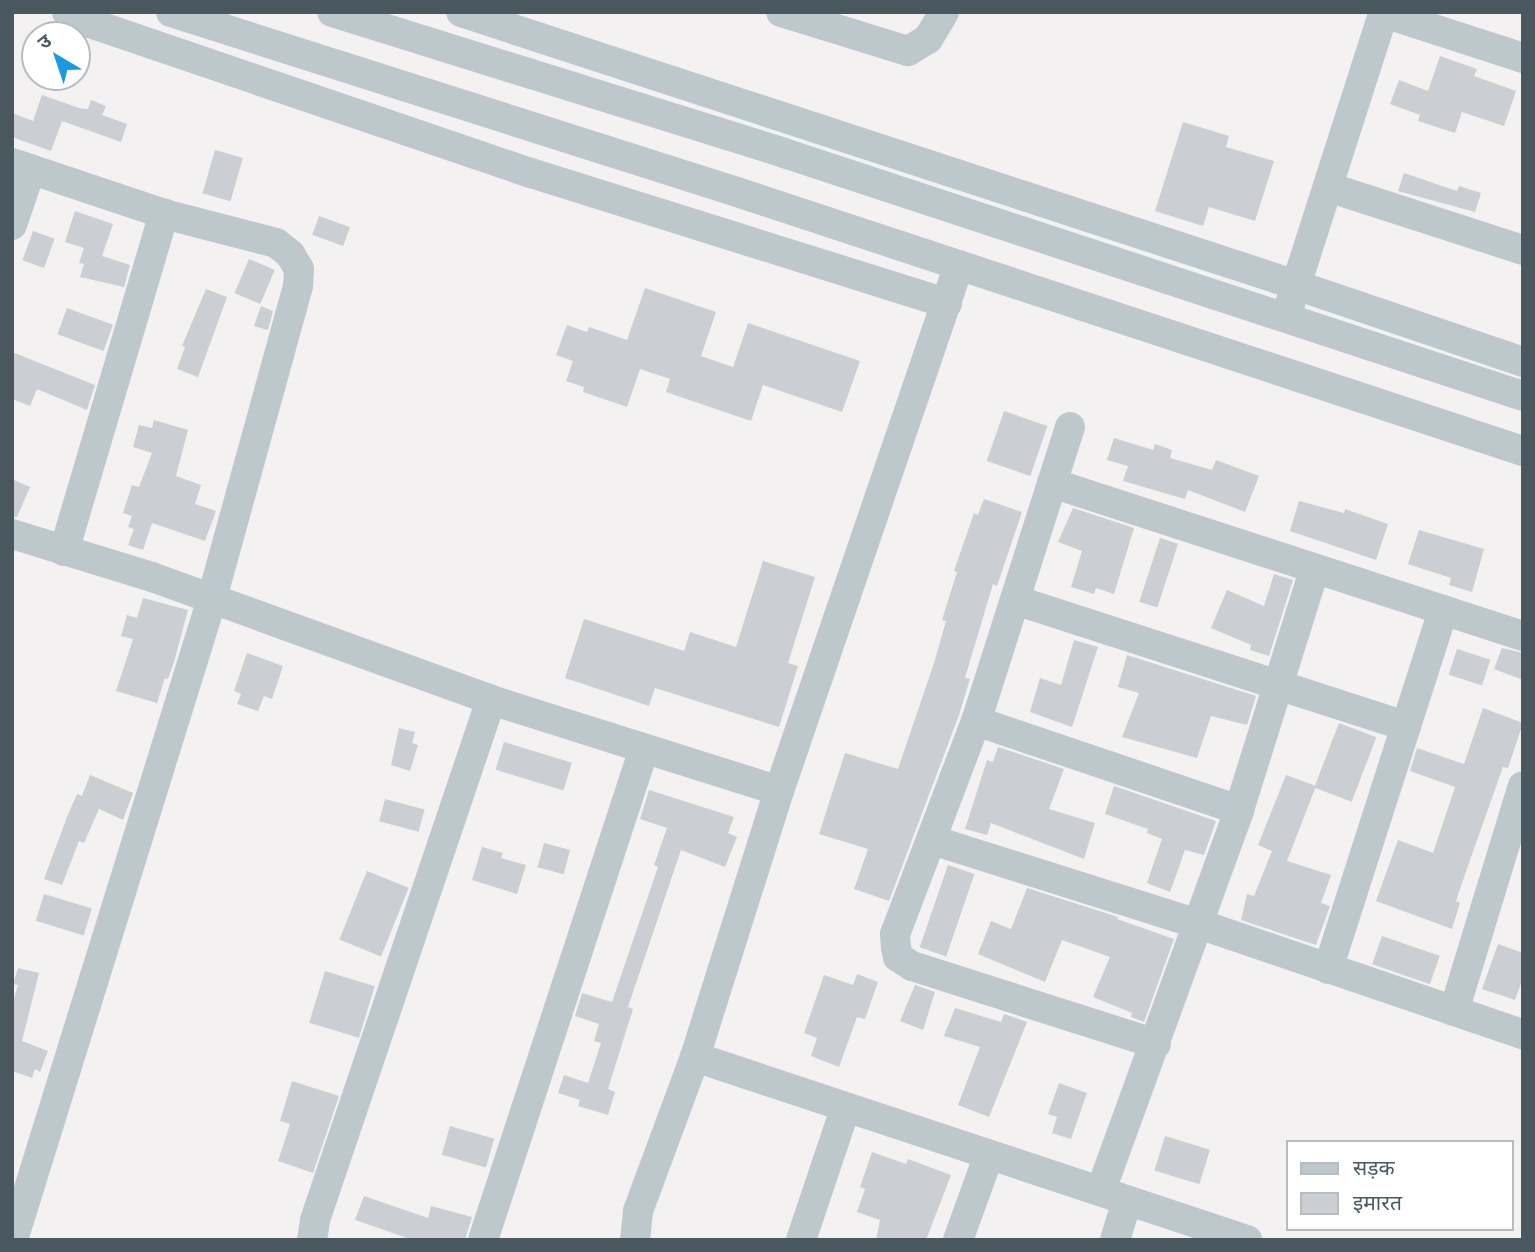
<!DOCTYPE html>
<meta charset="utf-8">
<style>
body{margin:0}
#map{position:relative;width:1535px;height:1252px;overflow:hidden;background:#f3f1f2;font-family:"PT Sans Narrow","Noto Sans Devanagari",sans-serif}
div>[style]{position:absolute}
.building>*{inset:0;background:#cbcfd3;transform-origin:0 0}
.minor>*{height:30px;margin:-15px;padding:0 15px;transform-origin:15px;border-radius:15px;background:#bdc8cd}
span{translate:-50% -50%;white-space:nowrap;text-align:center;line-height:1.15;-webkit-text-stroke:7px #fff;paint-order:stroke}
.frame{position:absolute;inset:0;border:14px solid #49585f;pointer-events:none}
.legend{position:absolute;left:1286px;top:1140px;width:228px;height:91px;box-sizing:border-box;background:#fff;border:2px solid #b6bcbf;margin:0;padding:9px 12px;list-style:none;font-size:21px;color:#49585f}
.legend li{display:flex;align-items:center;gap:14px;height:35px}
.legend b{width:35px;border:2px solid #b6bcbf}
.north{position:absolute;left:21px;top:21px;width:70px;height:70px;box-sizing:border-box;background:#fff;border:2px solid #b6bcbf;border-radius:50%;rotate:321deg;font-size:19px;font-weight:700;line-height:28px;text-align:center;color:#49585f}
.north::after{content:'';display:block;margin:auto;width:24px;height:32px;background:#1b97e3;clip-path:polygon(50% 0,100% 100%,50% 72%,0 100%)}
</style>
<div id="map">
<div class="building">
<div style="clip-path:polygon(1440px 56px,1477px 69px,1474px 76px,1516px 91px,1504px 126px,1462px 112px,1455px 133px,1418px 121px,1420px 115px,1390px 104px,1399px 80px,1428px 91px)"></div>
<div style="clip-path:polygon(42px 95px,79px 108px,88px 109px,91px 100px,106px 106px,102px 115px,127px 124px,121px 142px,62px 121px,51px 151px,12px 137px,12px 113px,33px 121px)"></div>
<div style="clip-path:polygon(1183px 122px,1229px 136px,1226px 147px,1274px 161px,1255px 221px,1209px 207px,1203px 226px,1155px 211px)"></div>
<div style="left:215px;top:150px;width:29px;height:45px;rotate:16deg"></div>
<div style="clip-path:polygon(1404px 173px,1457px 191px,1459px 186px,1481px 193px,1475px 212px,1398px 191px)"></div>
<div style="clip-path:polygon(75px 211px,113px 224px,102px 256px,130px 265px,124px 287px,80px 277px,84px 264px,79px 263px,84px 248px,65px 242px)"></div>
<div style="left:319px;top:216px;width:33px;height:20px;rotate:20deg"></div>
<div style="left:33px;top:231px;width:23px;height:31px;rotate:20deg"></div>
<div style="left:249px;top:259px;width:28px;height:37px;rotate:23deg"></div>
<div style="clip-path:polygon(645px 288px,716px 312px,701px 356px,733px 367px,748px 323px,860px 361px,842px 412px,763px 385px,751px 421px,666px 392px,670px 379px,640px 369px,627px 407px,583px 392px,584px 387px,566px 381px,573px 361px,556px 355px,567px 325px,587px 332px,589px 327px,627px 340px)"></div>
<div style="clip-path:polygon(206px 289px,227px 297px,198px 377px,177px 369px,185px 347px,182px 346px)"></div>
<div style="clip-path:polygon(261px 306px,273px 311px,268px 330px,254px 326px)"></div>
<div style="left:67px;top:308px;width:49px;height:28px;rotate:20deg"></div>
<div style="clip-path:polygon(12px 352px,95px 385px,87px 410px,37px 389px,30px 406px,12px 399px)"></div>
<div style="left:1004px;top:411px;width:46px;height:53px;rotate:19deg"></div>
<div style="clip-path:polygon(154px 420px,188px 430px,176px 476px,201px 485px,195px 504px,216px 511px,205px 541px,152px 523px,143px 550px,128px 545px,134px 529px,128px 527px,132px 516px,123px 513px,132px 485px,139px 487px,152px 453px,133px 447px,139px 425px,152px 428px)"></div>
<div style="clip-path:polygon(1114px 438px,1153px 450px,1155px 444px,1172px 450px,1170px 458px,1212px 470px,1216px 460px,1259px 476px,1245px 512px,1188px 490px,1185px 499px,1123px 481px,1128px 466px,1107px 460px)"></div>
<div style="clip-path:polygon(12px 479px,30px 487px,17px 517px,12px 517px)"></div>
<div style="clip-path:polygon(984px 499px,1022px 512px,997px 586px,993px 584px,965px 678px,970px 679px,959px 715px,889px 901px,854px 889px,868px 849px,819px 834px,845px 753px,898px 769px,934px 663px,946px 621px,942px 620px,957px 572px,954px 571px,974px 513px,978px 515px)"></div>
<div style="clip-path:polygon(1299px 501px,1344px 513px,1345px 509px,1388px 524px,1376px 560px,1290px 531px)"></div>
<div style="clip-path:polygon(1073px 508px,1134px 528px,1114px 594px,1096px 588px,1094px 594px,1071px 587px,1082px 551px,1058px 542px)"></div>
<div style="clip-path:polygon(1419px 530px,1484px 549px,1472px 592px,1449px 585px,1451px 578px,1408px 564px)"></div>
<div style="left:1160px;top:538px;width:19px;height:67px;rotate:18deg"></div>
<div style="clip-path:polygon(763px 561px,815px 577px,788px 663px,798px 666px,779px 727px,655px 688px,649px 706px,565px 678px,584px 619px,684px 651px,690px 632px,736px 647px)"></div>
<div style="clip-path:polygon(1274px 574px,1293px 580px,1269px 656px,1250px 650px,1251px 645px,1211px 628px,1227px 590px,1264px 606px)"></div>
<div style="clip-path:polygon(143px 598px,188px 610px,174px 662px,168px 679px,165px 678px,157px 703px,116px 691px,133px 639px,121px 636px,127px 615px,137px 618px)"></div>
<div style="clip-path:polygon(1074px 640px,1098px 647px,1072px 727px,1030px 712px,1040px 678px,1061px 685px)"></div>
<div style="clip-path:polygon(1502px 648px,1523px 653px,1523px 680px,1494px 669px)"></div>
<div style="left:1457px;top:649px;width:35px;height:27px;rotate:18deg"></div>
<div style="clip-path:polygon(247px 653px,283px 666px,272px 699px,264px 696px,258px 711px,237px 704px,241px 694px,234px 691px)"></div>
<div style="clip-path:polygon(1127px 655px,1256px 696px,1247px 725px,1211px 716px,1197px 758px,1122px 737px,1139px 693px,1118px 687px)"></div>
<div style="clip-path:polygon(1483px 708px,1523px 723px,1508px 768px,1503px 767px,1470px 860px,1456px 901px,1460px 903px,1452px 929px,1376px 901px,1398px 840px,1433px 853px,1455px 787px,1410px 771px,1417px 748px,1464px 764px)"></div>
<div style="left:1339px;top:723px;width:40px;height:69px;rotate:21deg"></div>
<div style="clip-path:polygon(399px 728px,415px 732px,412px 743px,418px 745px,410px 771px,391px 765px)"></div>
<div style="left:504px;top:742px;width:71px;height:29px;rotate:17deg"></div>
<div style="clip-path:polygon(998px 747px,1064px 769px,1049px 809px,1095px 823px,1084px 859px,991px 823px,987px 835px,965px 829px,987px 760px,993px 762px)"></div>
<div style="clip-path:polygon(90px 775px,133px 793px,123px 820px,99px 809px,84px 843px,79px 841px,62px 885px,44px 879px,67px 817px,77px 794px,82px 796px)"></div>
<div style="clip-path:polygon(1286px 775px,1316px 786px,1287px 861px,1331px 875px,1321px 903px,1330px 906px,1316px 945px,1241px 920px,1247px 894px,1254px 896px,1272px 851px,1258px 845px)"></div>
<div style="clip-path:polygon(1114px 786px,1216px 821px,1204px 855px,1185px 850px,1170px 892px,1147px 883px,1162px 839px,1147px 833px,1148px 829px,1105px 814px)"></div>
<div style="clip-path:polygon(649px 790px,734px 817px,728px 833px,737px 837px,725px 867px,681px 850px,628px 1007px,633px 1009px,608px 1089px,615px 1092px,608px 1115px,578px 1106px,580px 1100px,558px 1093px,564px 1075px,588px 1083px,601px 1043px,594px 1041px,599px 1024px,575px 1016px,582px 993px,612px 1002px,658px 867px,654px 865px,667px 828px,640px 819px)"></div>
<div style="left:385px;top:799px;width:41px;height:23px;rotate:15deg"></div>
<div style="left:544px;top:843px;width:27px;height:25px;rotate:15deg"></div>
<div style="clip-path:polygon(482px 847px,503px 853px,501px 858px,526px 865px,517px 894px,472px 880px)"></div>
<div style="left:948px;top:865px;width:28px;height:87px;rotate:19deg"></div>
<div style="left:367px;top:871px;width:45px;height:74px;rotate:22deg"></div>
<div style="clip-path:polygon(1027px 888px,1118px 917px,1117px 919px,1174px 939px,1144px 1022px,1131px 1017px,1132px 1013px,1093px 997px,1110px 957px,1062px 940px,1045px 982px,978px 954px,991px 921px,1011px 929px)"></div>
<div style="left:44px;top:894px;width:50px;height:28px;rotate:17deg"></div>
<div style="left:1382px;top:936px;width:61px;height:30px;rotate:19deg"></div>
<div style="clip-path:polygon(1498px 944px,1523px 953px,1523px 978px,1515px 1000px,1482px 989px)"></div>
<div style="clip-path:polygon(18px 968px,39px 973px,22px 1041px,48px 1051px,40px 1072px,35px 1069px,32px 1078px,12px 1071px,12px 1005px,18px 985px,13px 984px)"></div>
<div style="left:325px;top:971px;width:52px;height:54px;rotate:17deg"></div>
<div style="clip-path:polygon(857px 974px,878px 982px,865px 1019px,857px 1017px,839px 1067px,811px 1056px,817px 1038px,804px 1033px,824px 975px,853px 985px)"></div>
<div style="clip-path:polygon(915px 985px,935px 992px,923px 1030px,900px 1021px)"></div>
<div style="clip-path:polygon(955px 1008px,1001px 1022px,1004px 1014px,1027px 1022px,989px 1117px,958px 1105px,980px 1047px,944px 1036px)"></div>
<div style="clip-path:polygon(292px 1081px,339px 1096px,313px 1173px,278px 1161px,290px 1124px,280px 1121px)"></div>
<div style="clip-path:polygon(1059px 1083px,1087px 1093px,1071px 1139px,1052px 1133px,1057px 1117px,1048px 1114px)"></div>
<div style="left:450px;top:1126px;width:46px;height:30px;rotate:16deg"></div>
<div style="left:1165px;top:1136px;width:47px;height:36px;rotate:17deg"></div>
<div style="clip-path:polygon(872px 1152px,906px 1164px,908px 1159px,951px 1175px,926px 1240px,876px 1240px,880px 1220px,857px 1212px,865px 1189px,860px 1187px)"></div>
<div style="clip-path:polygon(364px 1196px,428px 1218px,431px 1206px,472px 1217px,465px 1240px,413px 1240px,355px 1220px)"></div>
</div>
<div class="minor">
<div style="left:67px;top:12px;width:25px;rotate:26deg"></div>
<div style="left:90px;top:23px;width:466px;rotate:18.8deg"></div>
<div style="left:531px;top:173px;width:436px;rotate:17.4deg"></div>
<div style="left:171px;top:12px;width:594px;rotate:17.64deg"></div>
<div style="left:737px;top:192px;width:828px;rotate:18.24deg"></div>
<div style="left:332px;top:12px;width:473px;rotate:17.3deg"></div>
<div style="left:784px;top:153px;width:778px;rotate:18.2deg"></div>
<div style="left:461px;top:12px;width:878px;rotate:18.1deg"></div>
<div style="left:1296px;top:285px;width:240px;rotate:18.7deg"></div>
<div style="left:781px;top:12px;width:133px;rotate:17.1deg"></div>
<div style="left:908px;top:51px;width:23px;rotate:-31deg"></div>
<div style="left:928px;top:39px;width:31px;rotate:-59deg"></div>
<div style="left:1384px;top:13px;width:146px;rotate:17.9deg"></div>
<div style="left:12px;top:163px;width:160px;rotate:18.5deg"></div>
<div style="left:164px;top:214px;width:116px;rotate:14.5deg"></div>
<div style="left:276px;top:243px;width:18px;rotate:38deg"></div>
<div style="left:290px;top:254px;width:17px;rotate:59deg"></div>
<div style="left:299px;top:269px;width:17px;rotate:93deg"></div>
<div style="left:298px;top:286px;width:325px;rotate:105.4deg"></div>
<div style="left:212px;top:599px;width:671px;rotate:107.25deg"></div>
<div style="left:1328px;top:187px;width:205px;rotate:17.9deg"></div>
<div style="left:12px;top:225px;width:59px;rotate:-71.3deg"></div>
<div style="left:1290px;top:304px;width:307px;rotate:-72.2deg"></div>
<div style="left:1070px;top:427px;width:309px;rotate:107.7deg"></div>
<div style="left:976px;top:721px;width:228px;rotate:110.8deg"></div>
<div style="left:895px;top:934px;width:13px;rotate:86deg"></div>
<div style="left:896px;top:947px;width:10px;rotate:79deg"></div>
<div style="left:898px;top:957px;width:17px;rotate:33deg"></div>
<div style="left:912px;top:966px;width:256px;rotate:17.7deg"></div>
<div style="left:1052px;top:483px;width:495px;rotate:18deg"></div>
<div style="left:12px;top:534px;width:146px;rotate:17.1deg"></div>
<div style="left:152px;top:577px;width:361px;rotate:19.9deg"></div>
<div style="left:491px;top:700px;width:302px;rotate:17.5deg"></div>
<div style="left:64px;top:551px;width:352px;rotate:-73.5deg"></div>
<div style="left:1015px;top:600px;width:411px;rotate:17.9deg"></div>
<div style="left:976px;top:721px;width:278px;rotate:18.7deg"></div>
<div style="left:932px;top:840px;width:280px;rotate:17.5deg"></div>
<div style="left:1199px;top:924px;width:342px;rotate:18.8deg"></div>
<div style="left:1328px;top:969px;width:377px;rotate:-72.2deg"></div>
<div style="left:1454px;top:1011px;width:235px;rotate:-73deg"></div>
<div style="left:695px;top:1057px;width:582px;rotate:18.34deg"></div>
<div style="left:1101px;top:1190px;width:404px;rotate:-70deg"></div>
<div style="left:1239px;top:810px;width:251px;rotate:-72.6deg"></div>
<div style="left:312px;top:1240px;width:20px;rotate:-81deg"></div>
<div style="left:315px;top:1220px;width:549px;rotate:-71.3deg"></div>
<div style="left:483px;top:1240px;width:517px;rotate:-71.85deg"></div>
<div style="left:635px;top:1240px;width:29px;rotate:-84deg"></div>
<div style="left:638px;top:1211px;width:164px;rotate:-69.7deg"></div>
<div style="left:695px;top:1057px;width:279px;rotate:-72.5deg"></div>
<div style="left:779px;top:791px;width:556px;rotate:-71.11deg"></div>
<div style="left:801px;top:1240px;width:138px;rotate:-71.4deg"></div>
<div style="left:958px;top:1240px;width:90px;rotate:-70deg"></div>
<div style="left:1115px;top:1240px;width:41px;rotate:-72.9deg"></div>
</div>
<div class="frame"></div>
<ul class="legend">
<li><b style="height:9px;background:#bdc8cd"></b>सड़क</li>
<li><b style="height:19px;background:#cbcfd3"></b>इमारत</li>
</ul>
<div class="north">उ</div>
</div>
